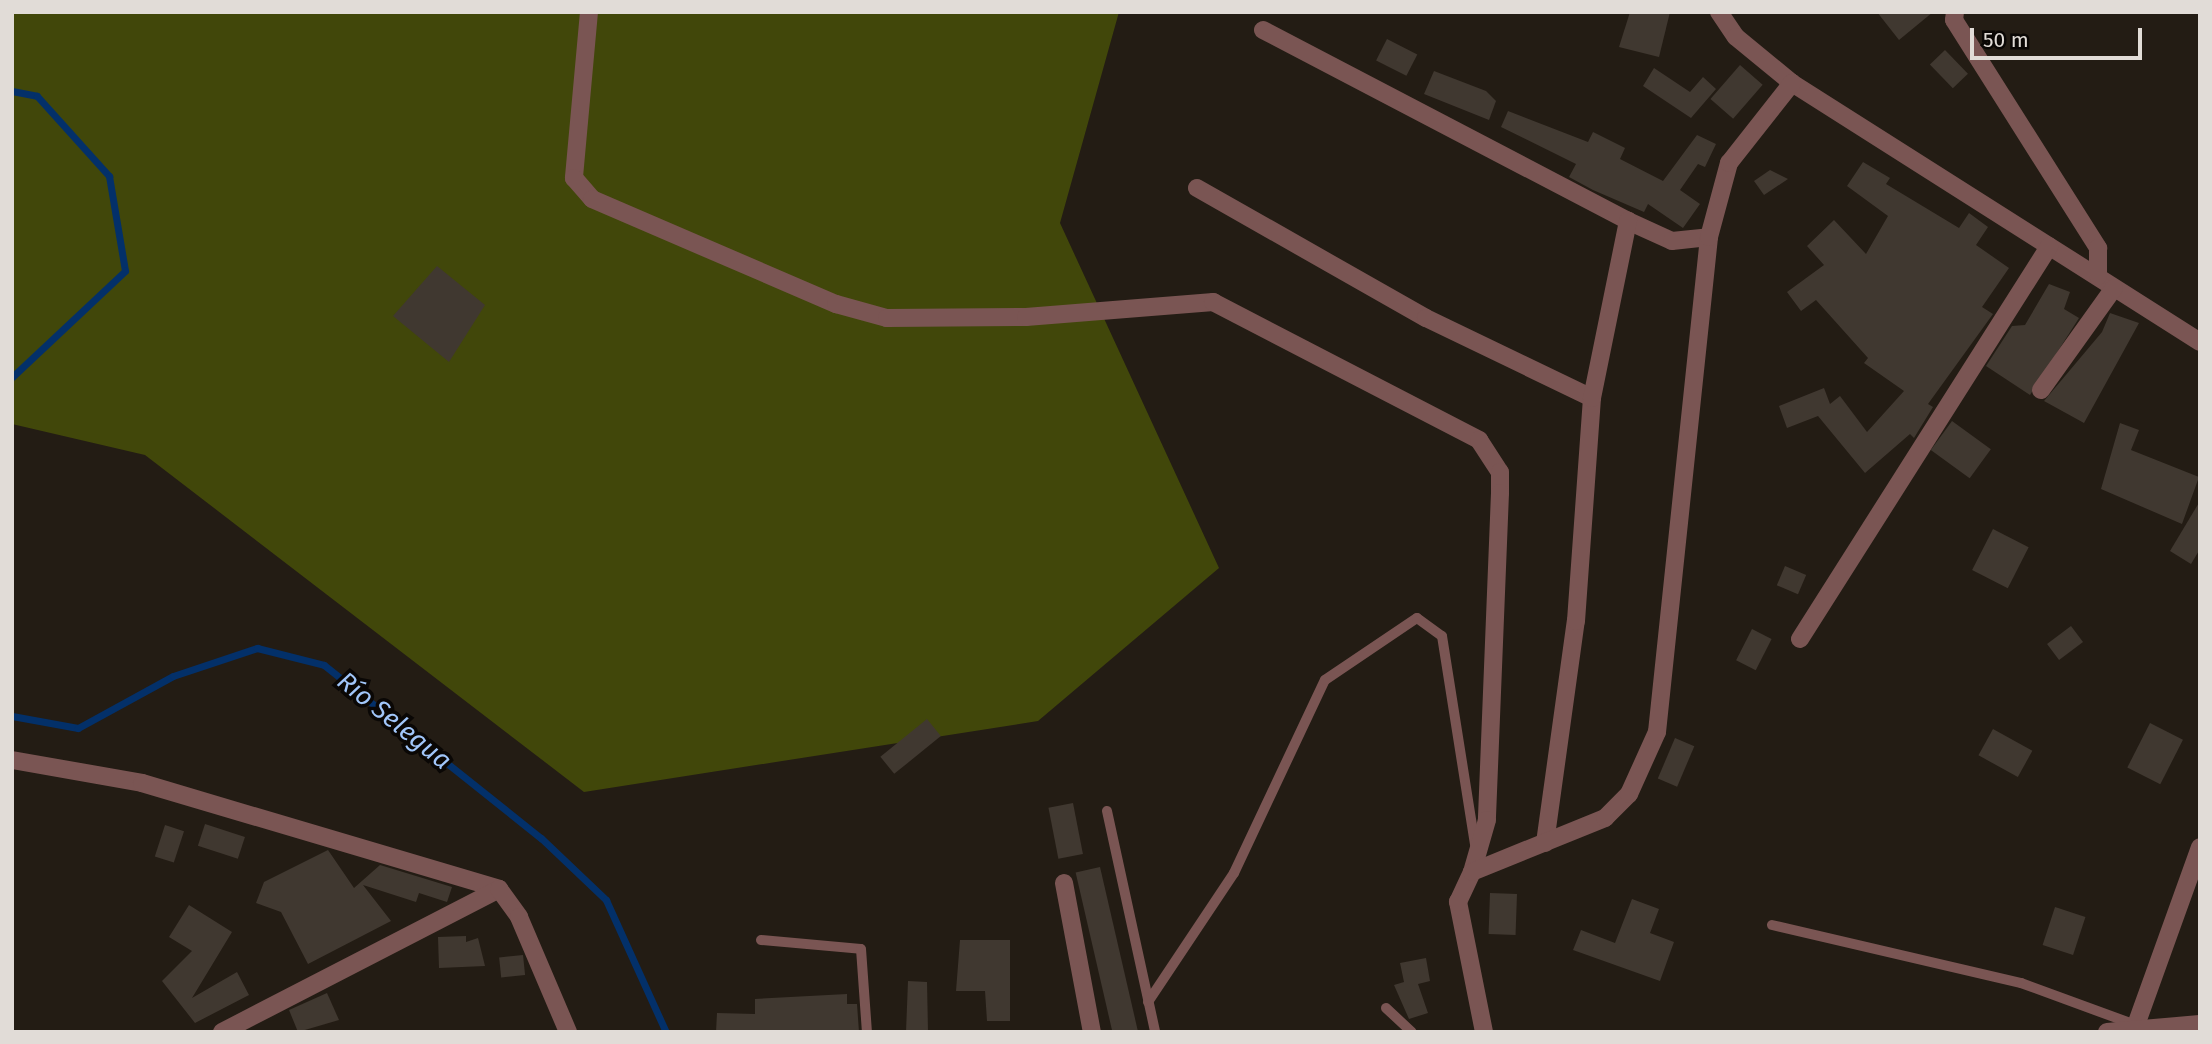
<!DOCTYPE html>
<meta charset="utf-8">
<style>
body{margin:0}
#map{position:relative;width:2212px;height:1044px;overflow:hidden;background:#231c14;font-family:"Fira Sans",sans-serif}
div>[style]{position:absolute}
.green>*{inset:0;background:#41470a}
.stream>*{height:7px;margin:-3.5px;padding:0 3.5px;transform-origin:3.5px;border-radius:3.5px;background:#033069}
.building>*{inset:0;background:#403830;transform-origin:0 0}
.lane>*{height:10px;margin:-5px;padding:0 5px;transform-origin:5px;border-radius:5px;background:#7a5553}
.street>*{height:18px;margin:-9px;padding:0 9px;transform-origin:9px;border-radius:9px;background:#7a5553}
span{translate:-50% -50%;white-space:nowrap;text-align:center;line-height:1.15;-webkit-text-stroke:7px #0a0705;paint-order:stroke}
.water-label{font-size:26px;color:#a1c6fa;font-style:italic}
.frame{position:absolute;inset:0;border:14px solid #e1dcd7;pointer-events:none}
.scale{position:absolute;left:1970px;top:28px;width:172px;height:32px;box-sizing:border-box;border:4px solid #e1dcd7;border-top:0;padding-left:9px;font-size:21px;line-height:24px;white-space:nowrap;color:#e1dcd7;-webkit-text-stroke:5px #0a0705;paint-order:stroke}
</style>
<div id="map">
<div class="green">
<div style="clip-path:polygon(12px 12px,1119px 12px,1060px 223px,1219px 568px,1038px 721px,584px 792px,145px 455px,12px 424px)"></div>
</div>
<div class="stream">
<div style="left:12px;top:91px;width:25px;rotate:11deg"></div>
<div style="left:37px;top:96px;width:108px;rotate:48deg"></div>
<div style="left:109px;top:176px;width:96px;rotate:80.4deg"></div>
<div style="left:125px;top:271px;width:155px;rotate:136.8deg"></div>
<div style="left:12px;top:716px;width:67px;rotate:10.3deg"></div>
<div style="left:78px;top:728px;width:108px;rotate:-28.7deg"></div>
<div style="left:173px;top:676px;width:89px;rotate:-18.4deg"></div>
<div style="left:257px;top:648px;width:69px;rotate:14.2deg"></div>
<div style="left:324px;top:665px;width:278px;rotate:38.6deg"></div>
<div style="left:541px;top:838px;width:90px;rotate:43.6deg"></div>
<div style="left:606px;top:900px;width:145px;rotate:65.6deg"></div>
</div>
<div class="building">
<div style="clip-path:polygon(1630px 12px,1670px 12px,1659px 57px,1619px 47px)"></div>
<div style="clip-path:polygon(1877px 12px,1933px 12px,1899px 40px)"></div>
<div style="left:1387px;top:39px;width:34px;height:24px;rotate:27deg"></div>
<div style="left:1945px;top:50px;width:33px;height:21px;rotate:46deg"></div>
<div style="left:1740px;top:65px;width:30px;height:45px;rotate:41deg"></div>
<div style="clip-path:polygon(1654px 68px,1690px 92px,1703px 77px,1716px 89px,1691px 118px,1643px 86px)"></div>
<div style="clip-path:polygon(1434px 71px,1486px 91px,1496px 101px,1489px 120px,1424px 94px)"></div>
<div style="clip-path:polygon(1508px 111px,1588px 142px,1593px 132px,1625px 148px,1620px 159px,1663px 181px,1697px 135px,1716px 144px,1705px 167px,1698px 164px,1680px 190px,1700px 204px,1683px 228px,1648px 204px,1644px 212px,1593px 190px,1569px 177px,1576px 164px,1501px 127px)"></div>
<div style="clip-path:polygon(1863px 162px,1890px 178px,1886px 184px,1959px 228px,1969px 213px,1988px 227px,1976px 245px,2009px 268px,1982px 307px,1993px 314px,1928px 404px,1933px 407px,1914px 438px,1910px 434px,1865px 473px,1818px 416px,1787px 428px,1779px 406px,1824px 388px,1830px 404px,1840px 396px,1867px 432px,1904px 391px,1864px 363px,1868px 358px,1816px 300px,1801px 311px,1787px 292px,1824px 265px,1807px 246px,1834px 220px,1866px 254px,1888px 216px,1847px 186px)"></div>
<div style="clip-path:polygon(1770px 170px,1788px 179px,1764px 195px,1754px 181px)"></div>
<div style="clip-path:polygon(437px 266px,485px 305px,449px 362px,393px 316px)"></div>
<div style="clip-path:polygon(2049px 284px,2070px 292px,2064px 309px,2079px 318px,2030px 395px,1986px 366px,2012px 326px,2025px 325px)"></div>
<div style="clip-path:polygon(2110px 313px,2139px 323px,2084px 423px,2044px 401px,2102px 332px)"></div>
<div style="left:1952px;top:421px;width:48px;height:36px;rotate:36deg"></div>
<div style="clip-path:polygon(2120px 423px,2139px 430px,2131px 450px,2199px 477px,2182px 524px,2101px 489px)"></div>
<div style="clip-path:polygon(2200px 501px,2200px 549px,2191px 564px,2170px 551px)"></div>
<div style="left:1993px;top:529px;width:40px;height:46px;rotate:27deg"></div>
<div style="left:1785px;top:566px;width:23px;height:21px;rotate:23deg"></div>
<div style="left:2071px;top:626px;width:20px;height:30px;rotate:53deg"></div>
<div style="left:1752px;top:629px;width:22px;height:35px;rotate:27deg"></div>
<div style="left:927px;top:719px;width:22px;height:60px;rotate:51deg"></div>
<div style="left:2150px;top:723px;width:37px;height:50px;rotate:27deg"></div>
<div style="left:1993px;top:729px;width:45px;height:30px;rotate:29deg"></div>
<div style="left:1675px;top:738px;width:21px;height:44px;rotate:23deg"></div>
<div style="left:1073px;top:803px;width:52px;height:25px;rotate:79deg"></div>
<div style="left:205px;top:824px;width:42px;height:23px;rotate:18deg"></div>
<div style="left:165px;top:825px;width:20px;height:33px;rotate:18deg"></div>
<div style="clip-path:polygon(328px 850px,354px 888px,380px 865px,452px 887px,447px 902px,419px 893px,416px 902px,363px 885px,391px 921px,308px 964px,281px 912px,256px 903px,264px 882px)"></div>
<div style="left:1100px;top:867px;width:169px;height:25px;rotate:77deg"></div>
<div style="left:1490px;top:893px;width:27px;height:41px;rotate:2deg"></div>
<div style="clip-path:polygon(1632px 899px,1659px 909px,1650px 933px,1674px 942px,1660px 981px,1573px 950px,1581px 930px,1615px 943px)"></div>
<div style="clip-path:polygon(189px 905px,232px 932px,192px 998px,237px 972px,249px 995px,195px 1023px,162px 981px,192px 951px,169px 937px)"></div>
<div style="left:2055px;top:907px;width:32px;height:40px;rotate:18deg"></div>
<div style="clip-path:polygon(466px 936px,466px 942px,478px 938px,485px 966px,439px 968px,438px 937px)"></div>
<div style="clip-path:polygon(960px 940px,1010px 940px,1010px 1021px,987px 1021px,985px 991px,956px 991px)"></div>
<div style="left:523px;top:955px;width:20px;height:24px;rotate:84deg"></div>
<div style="clip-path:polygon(1426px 958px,1430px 981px,1418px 984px,1428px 1013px,1409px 1019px,1394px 985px,1404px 982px,1400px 963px)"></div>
<div style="clip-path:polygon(908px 981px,927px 982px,928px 1032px,906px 1032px)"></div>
<div style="clip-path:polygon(327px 993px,339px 1020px,298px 1032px,289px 1010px)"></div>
<div style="clip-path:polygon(847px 994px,847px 1004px,857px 1004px,859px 1032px,716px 1032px,717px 1013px,755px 1014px,755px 999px)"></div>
</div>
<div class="lane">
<div style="left:1107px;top:811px;width:226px;rotate:77.7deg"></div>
<div style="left:1772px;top:925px;width:256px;rotate:13.1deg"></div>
<div style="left:2021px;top:983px;width:122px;rotate:20.1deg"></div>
<div style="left:761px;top:940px;width:100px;rotate:5.1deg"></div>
<div style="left:861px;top:949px;width:83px;rotate:85.9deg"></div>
<div style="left:1148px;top:1002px;width:155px;rotate:-56.3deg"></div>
<div style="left:1234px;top:873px;width:213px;rotate:-64.8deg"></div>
<div style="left:1325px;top:680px;width:111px;rotate:-34deg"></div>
<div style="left:1417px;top:618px;width:31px;rotate:36deg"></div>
<div style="left:1442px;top:636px;width:217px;rotate:81deg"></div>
<div style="left:1386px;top:1008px;width:35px;rotate:43deg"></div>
</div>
<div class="street">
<div style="left:589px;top:12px;width:167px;rotate:95.2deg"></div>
<div style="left:574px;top:178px;width:28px;rotate:49deg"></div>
<div style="left:592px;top:199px;width:266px;rotate:23.3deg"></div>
<div style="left:836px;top:304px;width:53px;rotate:15.4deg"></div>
<div style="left:887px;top:318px;width:139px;rotate:-0.4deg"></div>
<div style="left:1026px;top:317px;width:188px;rotate:-4.6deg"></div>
<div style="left:1213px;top:302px;width:300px;rotate:27.4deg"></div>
<div style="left:1479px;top:440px;width:38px;rotate:57deg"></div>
<div style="left:1500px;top:472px;width:21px;rotate:90deg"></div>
<div style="left:1500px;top:493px;width:327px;rotate:92.3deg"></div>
<div style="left:1487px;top:820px;width:54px;rotate:106.1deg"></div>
<div style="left:1719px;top:12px;width:30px;rotate:56deg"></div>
<div style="left:1736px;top:37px;width:72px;rotate:39.4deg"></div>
<div style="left:1792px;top:83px;width:483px;rotate:32.4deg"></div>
<div style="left:1955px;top:12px;width:8px;rotate:97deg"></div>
<div style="left:1954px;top:20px;width:270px;rotate:57.7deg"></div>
<div style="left:2098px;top:248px;width:28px;rotate:90deg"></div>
<div style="left:1263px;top:30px;width:412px;rotate:27.6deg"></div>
<div style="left:1628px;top:221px;width:48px;rotate:24.4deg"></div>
<div style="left:1672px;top:241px;width:37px;rotate:-6deg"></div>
<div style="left:1197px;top:188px;width:263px;rotate:29.6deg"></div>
<div style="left:1426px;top:318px;width:184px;rotate:25.7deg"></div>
<div style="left:2041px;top:390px;width:125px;rotate:-54.4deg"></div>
<div style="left:1800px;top:639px;width:465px;rotate:-57.6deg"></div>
<div style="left:12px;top:760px;width:132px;rotate:10deg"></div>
<div style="left:142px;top:783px;width:372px;rotate:16.5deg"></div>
<div style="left:1545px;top:843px;width:224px;rotate:-82.1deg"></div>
<div style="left:1576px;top:621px;width:224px;rotate:-85.9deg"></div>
<div style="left:1592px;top:398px;width:181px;rotate:-78.5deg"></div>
<div style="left:1064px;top:883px;width:152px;rotate:79.4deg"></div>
<div style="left:2136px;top:1025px;width:189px;rotate:-70.2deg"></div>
<div style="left:222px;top:1032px;width:312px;rotate:-27.3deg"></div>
<div style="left:499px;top:889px;width:34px;rotate:54deg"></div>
<div style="left:519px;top:917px;width:125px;rotate:66.9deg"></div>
<div style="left:1484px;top:1032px;width:133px;rotate:-101.3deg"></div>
<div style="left:1458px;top:902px;width:33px;rotate:-65deg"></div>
<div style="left:1472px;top:872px;width:144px;rotate:-22.1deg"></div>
<div style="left:1605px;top:818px;width:34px;rotate:-45deg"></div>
<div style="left:1629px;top:794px;width:68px;rotate:-65.7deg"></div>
<div style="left:1657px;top:732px;width:498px;rotate:-84deg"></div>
<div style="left:1709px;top:237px;width:77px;rotate:-74.9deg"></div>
<div style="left:1729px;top:163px;width:102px;rotate:-51.8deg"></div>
<div style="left:2107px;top:1032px;width:93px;rotate:-4.9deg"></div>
</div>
<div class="water-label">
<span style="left:394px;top:721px;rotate:39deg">Río Selegua</span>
</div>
<div class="frame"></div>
<div class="scale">50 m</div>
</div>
